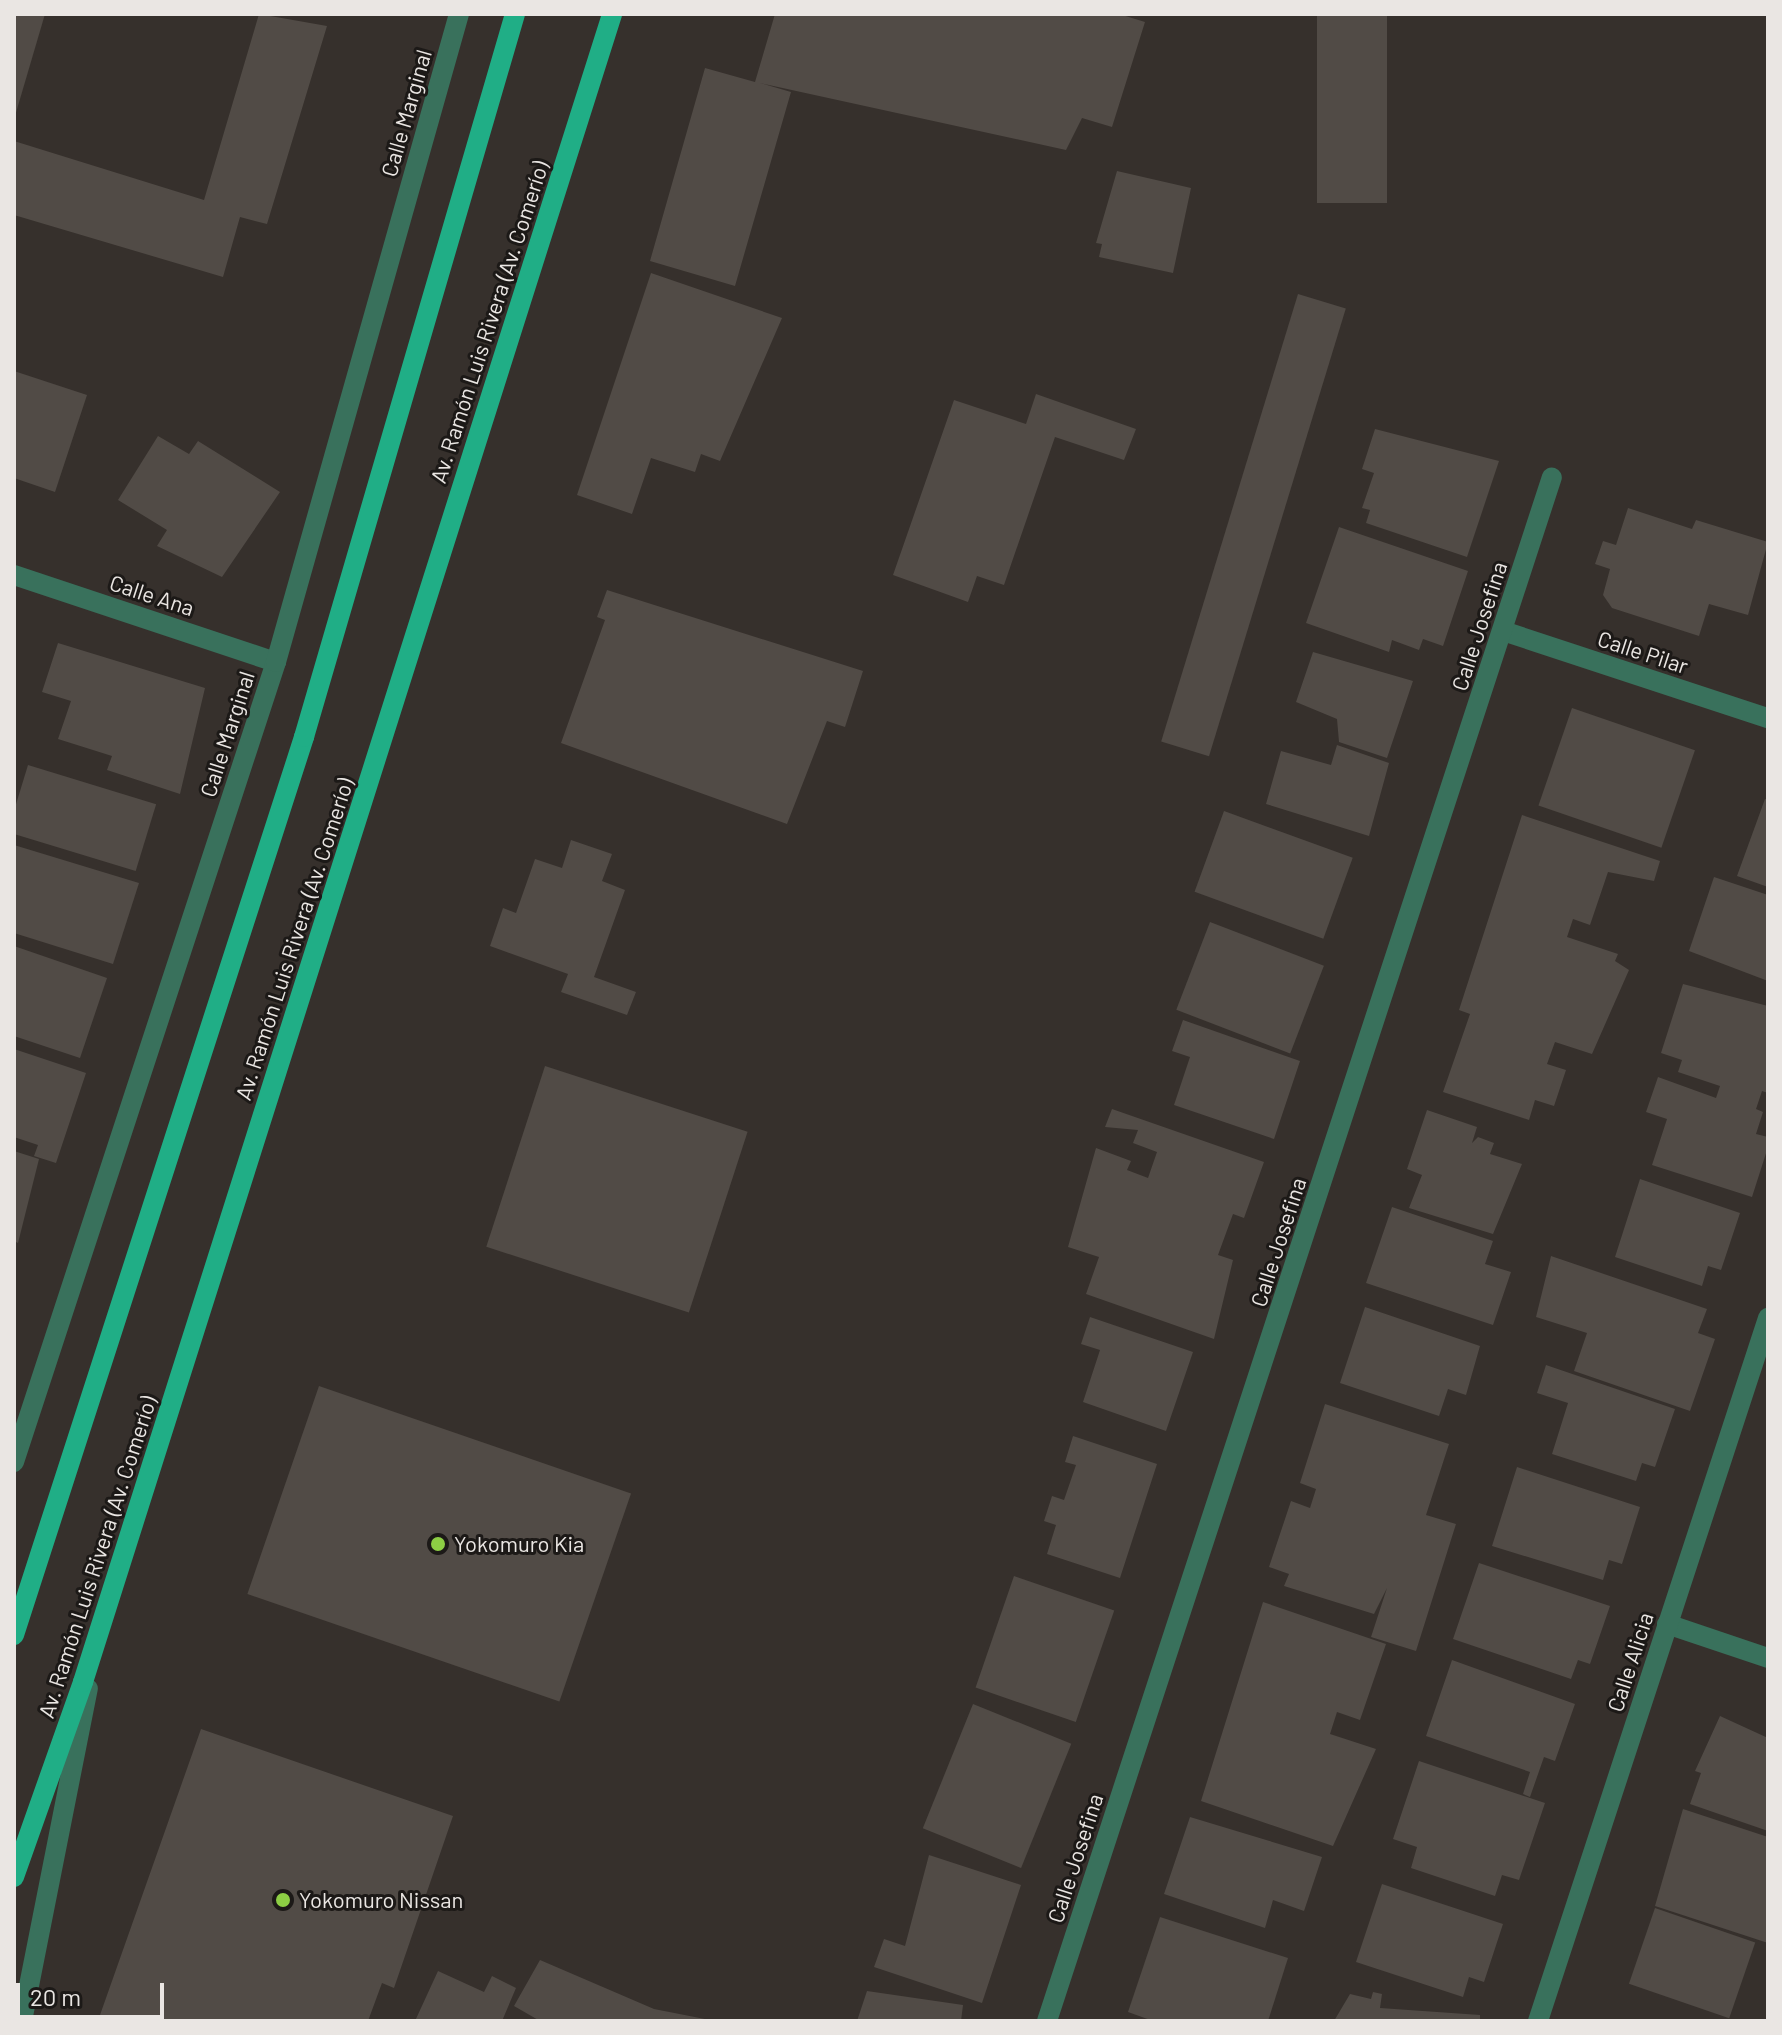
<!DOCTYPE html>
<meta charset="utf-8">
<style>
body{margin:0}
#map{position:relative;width:1782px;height:2035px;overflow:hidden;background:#36302c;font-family:Barlow,sans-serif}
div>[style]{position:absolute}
.building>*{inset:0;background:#514b46;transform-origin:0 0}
.minor>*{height:20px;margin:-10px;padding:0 10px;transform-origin:10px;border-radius:10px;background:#39715c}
.primary>*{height:20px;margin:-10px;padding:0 10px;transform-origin:10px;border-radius:10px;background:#20ae86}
.dots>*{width:22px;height:22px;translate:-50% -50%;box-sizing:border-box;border:4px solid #1c1917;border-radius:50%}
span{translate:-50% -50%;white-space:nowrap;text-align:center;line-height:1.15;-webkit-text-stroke:6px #1c1917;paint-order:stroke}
.street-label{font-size:22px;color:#eae6e3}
.poi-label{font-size:22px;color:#eae6e3}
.left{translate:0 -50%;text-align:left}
.frame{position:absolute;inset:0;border:16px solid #eae6e3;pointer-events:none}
.scale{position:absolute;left:16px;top:1983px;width:148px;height:36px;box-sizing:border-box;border:4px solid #eae6e3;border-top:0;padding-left:10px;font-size:24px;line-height:28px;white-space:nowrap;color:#eae6e3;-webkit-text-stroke:6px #1c1917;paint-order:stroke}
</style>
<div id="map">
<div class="building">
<div style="clip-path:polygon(14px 14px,45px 14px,15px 116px,14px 116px)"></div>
<div style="clip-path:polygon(259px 14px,327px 26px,267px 224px,240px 217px,223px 277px,14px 215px,14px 141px,204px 200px)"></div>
<div style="clip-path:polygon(775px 14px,1119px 14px,1145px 22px,1112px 127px,1082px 118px,1066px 150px,760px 83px,791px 92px,735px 286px,650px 261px,705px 68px,755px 82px)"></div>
<div style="left:1317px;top:14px;width:70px;height:189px"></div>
<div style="clip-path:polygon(1117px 171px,1191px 188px,1173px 273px,1099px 257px,1102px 244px,1096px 243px)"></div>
<div style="clip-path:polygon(651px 273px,782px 318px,720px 461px,701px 454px,695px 472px,651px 458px,632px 514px,577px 495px)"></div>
<div style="left:1298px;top:294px;width:50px;height:468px;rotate:17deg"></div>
<div style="clip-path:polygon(14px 371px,87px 395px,55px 492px,14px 478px)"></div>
<div style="clip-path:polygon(1036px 394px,1136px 429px,1124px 460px,1055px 437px,1004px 585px,977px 576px,968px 602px,893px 575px,954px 400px,1026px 424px)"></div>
<div style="clip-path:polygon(1375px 429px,1499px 461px,1467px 557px,1366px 523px,1370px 510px,1362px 508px,1374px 473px,1362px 469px)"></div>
<div style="clip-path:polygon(158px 436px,189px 454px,198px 441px,280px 492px,222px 577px,157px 546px,167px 530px,118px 500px)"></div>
<div style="clip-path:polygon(1628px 508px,1692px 529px,1696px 520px,1768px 542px,1748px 615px,1709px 604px,1699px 636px,1612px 608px,1603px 595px,1610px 569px,1595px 564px,1603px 541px,1616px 545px)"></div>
<div style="clip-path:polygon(1339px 527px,1468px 571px,1443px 646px,1423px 639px,1419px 650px,1392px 640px,1389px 652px,1306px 623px)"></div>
<div style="clip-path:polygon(607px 590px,863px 671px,845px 727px,827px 721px,787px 824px,561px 743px,605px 620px,597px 617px)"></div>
<div style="clip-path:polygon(58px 643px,205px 688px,180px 794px,107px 770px,112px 756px,58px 739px,71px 701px,42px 692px)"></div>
<div style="clip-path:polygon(1313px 652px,1413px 681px,1387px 758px,1339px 742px,1337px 719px,1296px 702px)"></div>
<div style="left:1572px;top:708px;width:130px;height:103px;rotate:19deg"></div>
<div style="clip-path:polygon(1337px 745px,1389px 763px,1369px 836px,1266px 804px,1281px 751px,1331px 765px)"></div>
<div style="left:28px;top:765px;width:134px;height:70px;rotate:17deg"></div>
<div style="clip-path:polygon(1765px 799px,1768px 800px,1768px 887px,1737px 876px)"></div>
<div style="left:1224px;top:811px;width:137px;height:86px;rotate:20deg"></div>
<div style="clip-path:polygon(1522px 815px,1660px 861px,1654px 881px,1608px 872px,1590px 925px,1573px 919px,1567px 937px,1618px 954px,1615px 961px,1629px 970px,1592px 1054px,1555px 1042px,1547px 1064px,1566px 1070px,1554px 1106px,1535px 1100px,1529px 1120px,1443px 1092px,1470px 1014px,1459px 1010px)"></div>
<div style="clip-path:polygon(571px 840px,612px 854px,602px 881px,625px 890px,594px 977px,636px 992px,627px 1015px,561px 992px,568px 974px,490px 946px,503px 908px,516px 913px,535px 859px,562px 868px)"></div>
<div style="clip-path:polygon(14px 845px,139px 883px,113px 964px,14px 933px)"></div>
<div style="clip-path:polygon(1714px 877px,1768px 895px,1768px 981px,1689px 951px)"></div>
<div style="left:1210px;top:922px;width:122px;height:94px;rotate:21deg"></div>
<div style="clip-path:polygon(14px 946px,107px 978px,80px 1058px,14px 1036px)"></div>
<div style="clip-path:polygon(1683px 984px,1768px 1006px,1768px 1093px,1762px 1091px,1756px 1109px,1763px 1112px,1756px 1134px,1768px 1137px,1768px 1147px,1752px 1197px,1652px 1165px,1667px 1119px,1646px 1112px,1658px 1077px,1716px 1098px,1720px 1086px,1678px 1072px,1682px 1060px,1661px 1053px)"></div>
<div style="clip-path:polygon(1183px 1020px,1300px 1061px,1274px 1139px,1174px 1105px,1190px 1057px,1172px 1051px)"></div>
<div style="clip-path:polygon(14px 1049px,86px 1073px,56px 1163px,34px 1156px,38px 1145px,14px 1137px)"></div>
<div style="left:545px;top:1066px;width:213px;height:190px;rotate:18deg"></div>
<div style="clip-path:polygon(1112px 1109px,1264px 1162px,1244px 1218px,1233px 1214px,1218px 1255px,1233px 1260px,1214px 1339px,1086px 1294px,1099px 1257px,1068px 1247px,1096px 1148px,1131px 1161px,1127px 1170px,1148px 1178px,1157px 1152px,1133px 1143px,1138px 1130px,1105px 1127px)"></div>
<div style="clip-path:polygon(1427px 1110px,1477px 1127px,1472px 1143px,1478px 1137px,1494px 1143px,1490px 1154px,1522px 1164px,1493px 1234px,1409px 1208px,1422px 1175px,1407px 1169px)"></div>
<div style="clip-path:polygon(14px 1151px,39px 1159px,18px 1243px,14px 1241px)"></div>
<div style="clip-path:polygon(1640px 1179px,1740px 1213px,1721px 1270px,1708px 1266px,1702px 1286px,1615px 1257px)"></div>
<div style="clip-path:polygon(1392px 1207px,1493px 1241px,1485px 1264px,1511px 1272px,1493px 1325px,1366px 1283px)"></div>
<div style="clip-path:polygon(1551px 1256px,1707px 1309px,1698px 1333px,1715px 1339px,1690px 1411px,1574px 1371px,1587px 1333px,1536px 1317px)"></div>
<div style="clip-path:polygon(1365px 1307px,1480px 1346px,1466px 1395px,1448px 1389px,1439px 1416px,1340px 1383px)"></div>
<div style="clip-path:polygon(1090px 1317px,1193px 1352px,1166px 1431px,1083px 1402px,1100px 1350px,1081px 1344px)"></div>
<div style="clip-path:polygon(1546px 1365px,1675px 1409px,1655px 1467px,1642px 1463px,1636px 1481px,1552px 1454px,1568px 1403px,1537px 1393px)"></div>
<div style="left:319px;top:1386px;width:330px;height:220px;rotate:19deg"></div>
<div style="clip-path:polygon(1325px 1404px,1449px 1444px,1426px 1515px,1456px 1524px,1416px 1651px,1371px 1637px,1387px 1588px,1374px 1614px,1284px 1586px,1289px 1574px,1269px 1567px,1291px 1501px,1310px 1508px,1316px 1489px,1300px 1483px)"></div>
<div style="clip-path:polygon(1073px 1436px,1157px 1464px,1120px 1578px,1047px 1554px,1056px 1525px,1044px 1521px,1052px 1496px,1064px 1500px,1076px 1465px,1065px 1462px)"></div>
<div style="clip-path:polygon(1517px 1467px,1640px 1507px,1622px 1564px,1609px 1560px,1603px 1580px,1492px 1546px)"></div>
<div style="clip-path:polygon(1479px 1563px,1610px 1606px,1590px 1664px,1578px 1660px,1571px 1679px,1453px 1639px)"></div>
<div style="left:1014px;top:1576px;width:106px;height:118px;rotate:19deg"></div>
<div style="clip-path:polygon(1263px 1602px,1386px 1644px,1360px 1720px,1337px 1712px,1330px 1734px,1376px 1749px,1333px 1846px,1201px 1801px)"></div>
<div style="clip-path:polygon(1452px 1660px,1575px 1704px,1555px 1761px,1544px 1757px,1530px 1797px,1523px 1794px,1530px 1772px,1426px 1736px)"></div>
<div style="left:973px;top:1704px;width:106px;height:134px;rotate:22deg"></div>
<div style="clip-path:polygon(1720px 1716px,1768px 1738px,1768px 1831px,1690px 1804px,1701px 1773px,1695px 1771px)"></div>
<div style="clip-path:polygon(201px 1729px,453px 1816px,394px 1988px,382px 1983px,368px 2021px,118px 2021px,100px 2015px)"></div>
<div style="clip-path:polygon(1419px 1761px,1545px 1803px,1519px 1880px,1502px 1875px,1495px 1896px,1411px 1868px,1417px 1847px,1393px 1839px)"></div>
<div style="clip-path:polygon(1683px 1809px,1768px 1837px,1768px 1943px,1655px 1906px)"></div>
<div style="clip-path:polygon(1190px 1817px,1322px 1857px,1304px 1911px,1273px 1900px,1265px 1928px,1164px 1894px)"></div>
<div style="clip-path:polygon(929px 1855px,1021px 1885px,982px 2003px,874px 1967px,884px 1939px,905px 1946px)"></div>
<div style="clip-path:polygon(1382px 1884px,1503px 1924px,1484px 1982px,1469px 1977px,1463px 1997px,1356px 1962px)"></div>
<div style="left:1655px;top:1908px;width:106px;height:80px;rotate:19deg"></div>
<div style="clip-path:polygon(1160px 1917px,1288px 1958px,1268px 2021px,1153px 2021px,1128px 2012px)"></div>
<div style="clip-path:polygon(540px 1960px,654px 2009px,715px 2021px,540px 2021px,514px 2006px)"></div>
<div style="clip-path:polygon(438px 1971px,484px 1992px,492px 1976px,516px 1988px,502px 2021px,415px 2021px)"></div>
<div style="clip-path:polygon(867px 1991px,963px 2005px,961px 2021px,857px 2021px)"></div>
<div style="clip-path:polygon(1373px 1992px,1382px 1994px,1380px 2008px,1480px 2015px,1480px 2021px,1334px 2021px,1350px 1994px,1371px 1999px)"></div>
</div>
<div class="minor">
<div style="left:14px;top:575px;width:276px;rotate:18.4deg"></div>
<div style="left:1503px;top:631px;width:279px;rotate:18.2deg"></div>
<div style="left:14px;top:1462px;width:842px;rotate:-71.87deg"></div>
<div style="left:276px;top:662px;width:673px;rotate:-74.23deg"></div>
<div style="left:1667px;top:1624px;width:107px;rotate:18.6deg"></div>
<div style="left:22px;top:2021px;width:339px;rotate:-78.8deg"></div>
<div style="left:1047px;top:2021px;width:1624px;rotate:-71.89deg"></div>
<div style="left:1538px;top:2021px;width:740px;rotate:-71.88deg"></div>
</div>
<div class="primary">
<div style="left:14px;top:1635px;width:944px;rotate:-72.1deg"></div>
<div style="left:304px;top:737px;width:753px;rotate:-73.73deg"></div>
<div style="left:14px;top:1877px;width:207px;rotate:-70.5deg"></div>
<div style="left:83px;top:1682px;width:1750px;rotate:-72.4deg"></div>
</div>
<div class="dots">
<div style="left:438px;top:1544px;background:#8dce44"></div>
<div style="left:283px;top:1900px;background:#8dce44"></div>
</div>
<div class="street-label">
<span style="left:406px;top:113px;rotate:-74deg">Calle Marginal</span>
<span style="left:489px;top:322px;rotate:-72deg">Av. Ramón Luis Rivera (Av. Comerío)</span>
<span style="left:152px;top:595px;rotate:18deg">Calle Ana</span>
<span style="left:1479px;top:626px;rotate:-72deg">Calle Josefina</span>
<span style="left:1643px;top:652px;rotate:18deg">Calle Pilar</span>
<span style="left:227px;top:734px;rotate:-72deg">Calle Marginal</span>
<span style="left:294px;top:939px;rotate:-72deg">Av. Ramón Luis Rivera (Av. Comerío)</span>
<span style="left:1278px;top:1242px;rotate:-72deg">Calle Josefina</span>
<span style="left:97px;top:1557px;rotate:-72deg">Av. Ramón Luis Rivera (Av. Comerío)</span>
<span style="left:1630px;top:1662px;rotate:-72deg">Calle Alicia</span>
<span style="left:1075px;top:1858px;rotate:-72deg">Calle Josefina</span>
</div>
<div class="poi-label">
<span class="left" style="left:454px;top:1544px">Yokomuro Kia</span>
<span class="left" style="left:299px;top:1900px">Yokomuro Nissan</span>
</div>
<div class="frame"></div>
<div class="scale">20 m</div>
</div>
